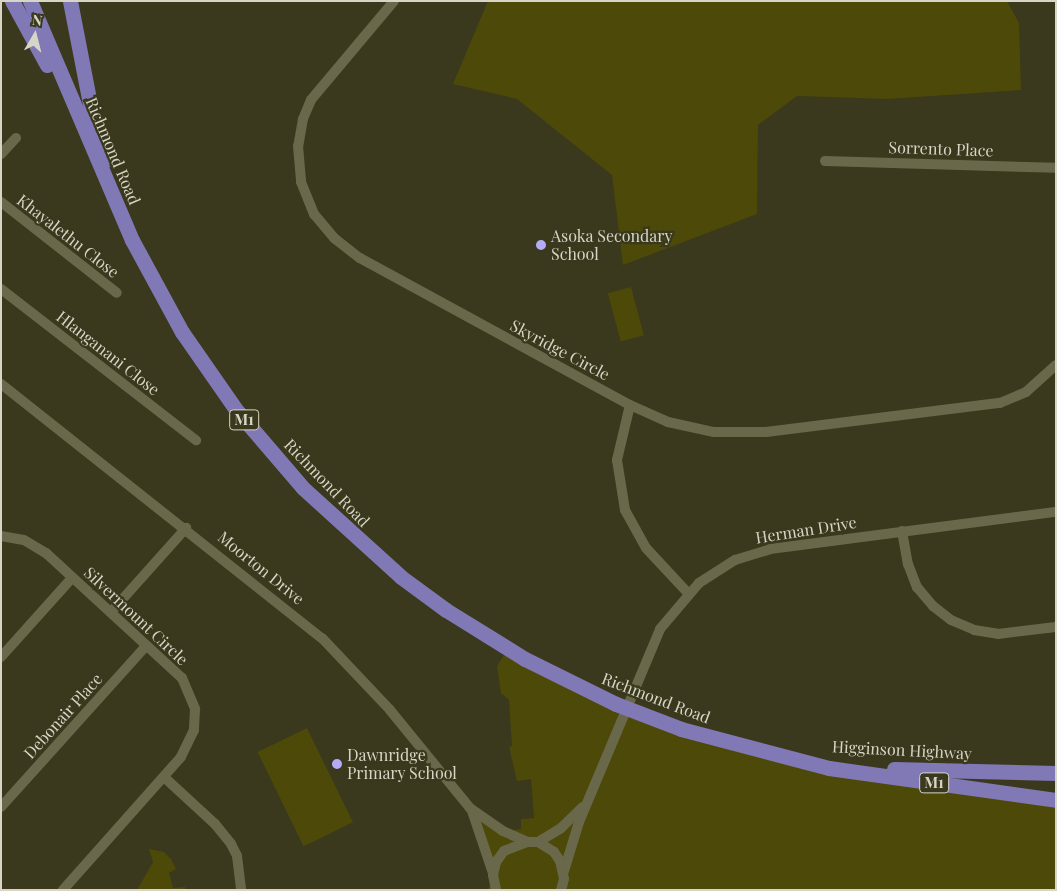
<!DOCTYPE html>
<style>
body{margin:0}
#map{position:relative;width:1057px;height:891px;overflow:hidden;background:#3a381d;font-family:"Playfair Display",serif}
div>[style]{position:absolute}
.green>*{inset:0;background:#4d4909;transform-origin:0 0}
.minor>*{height:10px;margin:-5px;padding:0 5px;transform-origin:5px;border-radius:5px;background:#6a684b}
.highway>*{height:15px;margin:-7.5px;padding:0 7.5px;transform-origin:7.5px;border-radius:7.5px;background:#8179b6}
.dots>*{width:14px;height:14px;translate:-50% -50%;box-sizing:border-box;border:2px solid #3a381d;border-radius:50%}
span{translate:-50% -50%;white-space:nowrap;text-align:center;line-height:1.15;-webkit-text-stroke:4.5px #3a381d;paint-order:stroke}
.shield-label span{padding:1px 4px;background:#3a381d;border:1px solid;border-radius:4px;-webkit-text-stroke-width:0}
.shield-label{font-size:15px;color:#d7d6c6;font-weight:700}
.street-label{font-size:16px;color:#d7d6c6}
.poi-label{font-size:16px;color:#d7d6c6}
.left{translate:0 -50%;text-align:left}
.frame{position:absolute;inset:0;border:2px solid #d7d6c6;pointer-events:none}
.north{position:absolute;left:10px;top:10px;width:50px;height:50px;-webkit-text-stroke:4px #3a381d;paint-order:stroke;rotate:8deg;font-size:14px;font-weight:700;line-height:20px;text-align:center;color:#d7d6c6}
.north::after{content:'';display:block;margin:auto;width:18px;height:22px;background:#d7d6c6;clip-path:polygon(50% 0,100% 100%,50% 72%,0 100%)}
</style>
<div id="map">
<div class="green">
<div style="clip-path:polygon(488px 1px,1007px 1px,1019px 23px,1021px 90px,887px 99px,797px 96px,758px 125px,757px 214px,623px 265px,612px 175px,517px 99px,453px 84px)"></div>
<div style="left:631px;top:287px;width:50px;height:24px;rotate:75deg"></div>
<div style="clip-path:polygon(507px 650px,524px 660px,761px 753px,1056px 800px,1056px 890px,487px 890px,493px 881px,470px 808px,503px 831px,521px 829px,521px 819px,534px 818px,531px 779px,517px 781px,509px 747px,512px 746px,509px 700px,501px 693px,497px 666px)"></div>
<div style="left:307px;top:728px;width:105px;height:55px;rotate:64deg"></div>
<div style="clip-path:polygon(149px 849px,164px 852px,171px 859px,176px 869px,169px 873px,173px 888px,185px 887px,185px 890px,137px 890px,153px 862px)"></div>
</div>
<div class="minor">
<div style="left:394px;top:1px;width:129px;rotate:130deg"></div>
<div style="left:311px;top:100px;width:21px;rotate:113deg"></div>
<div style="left:303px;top:119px;width:27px;rotate:100deg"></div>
<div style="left:298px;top:146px;width:36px;rotate:85deg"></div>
<div style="left:301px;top:182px;width:35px;rotate:68deg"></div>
<div style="left:314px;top:214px;width:31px;rotate:50deg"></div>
<div style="left:334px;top:238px;width:33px;rotate:38deg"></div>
<div style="left:360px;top:258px;width:307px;rotate:28.6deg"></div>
<div style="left:630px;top:405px;width:42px;rotate:24.1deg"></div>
<div style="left:668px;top:422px;width:47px;rotate:12.3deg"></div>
<div style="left:714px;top:432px;width:52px"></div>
<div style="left:766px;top:432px;width:236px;rotate:-7.1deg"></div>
<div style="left:1000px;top:403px;width:28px;rotate:-23deg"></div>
<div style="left:1026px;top:392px;width:40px;rotate:-42deg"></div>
<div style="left:1px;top:154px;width:22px;rotate:-47deg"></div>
<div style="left:825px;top:161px;width:231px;rotate:1.7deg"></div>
<div style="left:1px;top:202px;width:147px;rotate:38.1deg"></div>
<div style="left:1px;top:289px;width:247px;rotate:37.8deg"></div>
<div style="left:1px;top:384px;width:409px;rotate:38.4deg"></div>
<div style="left:322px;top:638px;width:99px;rotate:46.6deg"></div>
<div style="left:390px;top:710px;width:127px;rotate:50.8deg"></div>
<div style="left:470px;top:808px;width:40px;rotate:34.9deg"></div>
<div style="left:503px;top:831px;width:27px;rotate:24deg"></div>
<div style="left:630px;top:405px;width:57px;rotate:103.3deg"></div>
<div style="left:617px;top:460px;width:51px;rotate:80.9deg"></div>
<div style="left:625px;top:510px;width:43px;rotate:61.1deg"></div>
<div style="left:646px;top:548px;width:62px;rotate:47deg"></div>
<div style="left:902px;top:531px;width:34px;rotate:80deg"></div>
<div style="left:908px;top:564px;width:25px;rotate:69deg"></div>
<div style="left:917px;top:587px;width:25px;rotate:50deg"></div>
<div style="left:933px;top:606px;width:23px;rotate:38deg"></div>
<div style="left:951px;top:620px;width:25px;rotate:23deg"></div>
<div style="left:974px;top:630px;width:24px;rotate:9deg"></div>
<div style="left:998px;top:634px;width:58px;rotate:-6.9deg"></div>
<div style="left:1px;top:536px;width:23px;rotate:10deg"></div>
<div style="left:24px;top:540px;width:26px;rotate:31deg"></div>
<div style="left:46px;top:553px;width:185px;rotate:42.6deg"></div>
<div style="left:182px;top:678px;width:34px;rotate:67deg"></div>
<div style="left:195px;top:709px;width:21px;rotate:93deg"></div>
<div style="left:194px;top:730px;width:30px;rotate:116deg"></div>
<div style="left:181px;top:757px;width:178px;rotate:131.6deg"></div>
<div style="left:111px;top:612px;width:113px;rotate:-48.2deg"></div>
<div style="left:1px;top:657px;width:106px;rotate:-48.1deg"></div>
<div style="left:164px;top:777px;width:69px;rotate:42.7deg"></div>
<div style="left:215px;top:824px;width:26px;rotate:51deg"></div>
<div style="left:231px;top:844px;width:13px;rotate:63deg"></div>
<div style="left:237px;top:856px;width:34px;rotate:83deg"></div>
<div style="left:1px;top:807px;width:217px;rotate:-48deg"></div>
<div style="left:472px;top:811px;width:65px;rotate:71.3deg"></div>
<div style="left:538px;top:842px;width:27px;rotate:-31deg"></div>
<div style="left:561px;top:828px;width:30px;rotate:-44deg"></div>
<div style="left:564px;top:871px;width:51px;rotate:-73deg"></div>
<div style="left:579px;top:822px;width:209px;rotate:-67.2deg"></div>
<div style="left:660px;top:629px;width:60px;rotate:-49.7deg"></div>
<div style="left:699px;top:583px;width:43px;rotate:-32.6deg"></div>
<div style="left:735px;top:560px;width:37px;rotate:-17deg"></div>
<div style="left:770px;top:549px;width:288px;rotate:-7.4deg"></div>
<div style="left:496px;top:890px;width:15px;rotate:-101deg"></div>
<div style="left:493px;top:875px;width:13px;rotate:-77deg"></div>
<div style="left:496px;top:862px;width:14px;rotate:-54deg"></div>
<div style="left:504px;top:851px;width:26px;rotate:-21deg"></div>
<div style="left:528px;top:842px;width:10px"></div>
<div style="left:538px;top:842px;width:19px;rotate:32deg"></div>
<div style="left:554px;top:852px;width:11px;rotate:56deg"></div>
<div style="left:560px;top:861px;width:18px;rotate:77deg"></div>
<div style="left:564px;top:879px;width:11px;rotate:105deg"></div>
</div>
<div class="highway">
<div style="left:12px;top:1px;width:73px;rotate:61.3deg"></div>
<div style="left:30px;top:1px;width:260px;rotate:66.9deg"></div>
<div style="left:132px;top:240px;width:105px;rotate:61.5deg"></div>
<div style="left:182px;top:332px;width:96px;rotate:55.2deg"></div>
<div style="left:237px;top:411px;width:101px;rotate:49.4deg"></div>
<div style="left:303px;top:488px;width:132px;rotate:42.2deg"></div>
<div style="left:401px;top:577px;width:56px;rotate:36.3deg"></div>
<div style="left:446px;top:610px;width:93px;rotate:31.8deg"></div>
<div style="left:525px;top:659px;width:102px;rotate:26.3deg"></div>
<div style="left:616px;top:704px;width:70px;rotate:21deg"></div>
<div style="left:681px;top:729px;width:153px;rotate:14.8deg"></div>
<div style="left:829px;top:768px;width:229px;rotate:8deg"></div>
<div style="left:70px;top:1px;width:115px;rotate:79deg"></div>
<div style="left:92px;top:114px;width:48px;rotate:71.9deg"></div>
<div style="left:894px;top:769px;width:162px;rotate:1.4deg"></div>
</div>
<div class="dots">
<div style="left:541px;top:245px;background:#b5acf8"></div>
<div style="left:337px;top:764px;background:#b5acf8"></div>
</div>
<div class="shield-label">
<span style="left:244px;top:420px">M1</span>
<span style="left:934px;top:783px">M1</span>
</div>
<div class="street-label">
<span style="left:941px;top:149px;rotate:2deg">Sorrento Place</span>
<span style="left:113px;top:151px;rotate:67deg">Richmond Road</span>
<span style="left:68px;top:236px;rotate:38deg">Khayalethu Close</span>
<span style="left:560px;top:350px;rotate:28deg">Skyridge Circle</span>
<span style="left:108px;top:353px;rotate:38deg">Hlanganani Close</span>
<span style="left:327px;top:483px;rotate:46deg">Richmond Road</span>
<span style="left:806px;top:530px;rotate:-9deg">Herman Drive</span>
<span style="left:261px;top:568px;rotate:39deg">Moorton Drive</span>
<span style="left:136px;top:616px;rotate:43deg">Silvermount Circle</span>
<span style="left:656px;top:698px;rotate:21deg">Richmond Road</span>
<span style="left:63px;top:716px;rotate:-48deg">Debonair Place</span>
<span style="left:902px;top:750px;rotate:3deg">Higginson Highway</span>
</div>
<div class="poi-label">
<span class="left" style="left:551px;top:245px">Asoka Secondary<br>School</span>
<span class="left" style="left:347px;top:764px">Dawnridge<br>Primary School</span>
</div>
<div class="frame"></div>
<div class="north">N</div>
</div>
